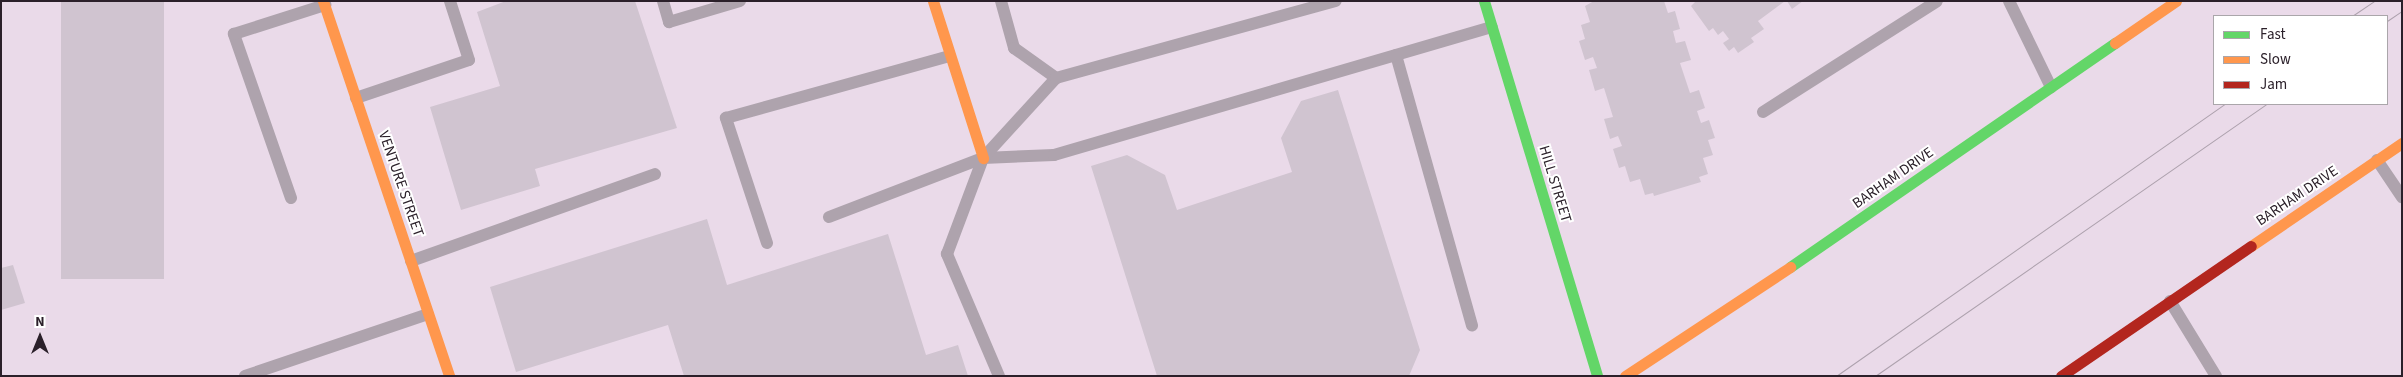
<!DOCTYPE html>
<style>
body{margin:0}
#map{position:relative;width:2403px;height:377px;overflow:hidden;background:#eadae9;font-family:"Source Sans 3",sans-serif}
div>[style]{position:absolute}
.building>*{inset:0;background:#d0c4d0;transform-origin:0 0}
.lane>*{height:12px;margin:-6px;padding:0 6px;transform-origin:6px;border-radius:6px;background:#aea3ad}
.fast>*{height:11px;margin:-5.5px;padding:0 5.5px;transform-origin:5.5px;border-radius:5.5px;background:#63d668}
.slow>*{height:11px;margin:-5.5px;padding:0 5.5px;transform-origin:5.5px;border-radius:5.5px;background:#ff974d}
.jam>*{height:11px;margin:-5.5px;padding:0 5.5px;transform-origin:5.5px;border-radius:5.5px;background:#b3261e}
.tram>*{height:1px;margin:-0.5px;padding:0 0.5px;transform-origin:0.5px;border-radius:0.5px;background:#ada1ad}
span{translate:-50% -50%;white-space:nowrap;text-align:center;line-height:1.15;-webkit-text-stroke:4px #fff;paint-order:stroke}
.street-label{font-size:15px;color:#2b202a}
.frame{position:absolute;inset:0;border:2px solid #2b202a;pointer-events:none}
.legend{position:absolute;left:2213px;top:15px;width:175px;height:90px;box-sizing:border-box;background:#fff;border:1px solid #aaa6aa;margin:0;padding:6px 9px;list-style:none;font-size:15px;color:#2b202a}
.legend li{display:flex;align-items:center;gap:10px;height:25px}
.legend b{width:25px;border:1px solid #aaa6aa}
.north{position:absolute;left:15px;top:312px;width:50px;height:50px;-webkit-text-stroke:4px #fff;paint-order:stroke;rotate:0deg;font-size:14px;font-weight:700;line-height:20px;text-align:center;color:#2b202a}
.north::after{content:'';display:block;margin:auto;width:18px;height:22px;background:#2b202a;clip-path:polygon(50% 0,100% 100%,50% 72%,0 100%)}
</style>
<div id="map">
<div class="building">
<div style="left:61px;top:1px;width:103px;height:278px"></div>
<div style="clip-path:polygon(506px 1px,635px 1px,677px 128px,535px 169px,540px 186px,461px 210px,430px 107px,500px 86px,477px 12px)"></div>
<div style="clip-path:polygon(1594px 1px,1664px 1px,1668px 13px,1675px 11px,1680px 29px,1673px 31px,1676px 43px,1685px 41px,1691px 60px,1680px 63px,1690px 93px,1699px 90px,1705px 108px,1697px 111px,1701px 123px,1709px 120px,1715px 138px,1708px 140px,1713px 155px,1703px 158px,1708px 174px,1699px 177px,1701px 182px,1654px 196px,1653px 193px,1645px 195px,1640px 179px,1630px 182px,1625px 166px,1619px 168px,1613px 149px,1622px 146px,1618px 136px,1610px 139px,1604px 119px,1613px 117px,1604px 88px,1595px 91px,1589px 70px,1597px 68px,1593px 57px,1585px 60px,1579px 41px,1585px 39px,1581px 25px,1590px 22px,1585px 6px)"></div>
<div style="clip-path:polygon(1696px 1px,1785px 1px,1758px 21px,1764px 29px,1751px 38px,1754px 42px,1738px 53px,1734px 47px,1729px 51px,1723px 43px,1729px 39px,1723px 31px,1718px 35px,1713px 28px,1709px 31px,1691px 6px)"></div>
<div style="clip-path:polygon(1787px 1px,1803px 1px,1792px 9px)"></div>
<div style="clip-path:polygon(1338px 90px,1420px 350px,1409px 376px,1157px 376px,1091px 166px,1127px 155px,1165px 175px,1177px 210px,1292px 172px,1281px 138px,1301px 101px)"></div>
<div style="clip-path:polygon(707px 219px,727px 285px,888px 234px,926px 355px,958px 345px,968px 376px,684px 376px,668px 325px,516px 372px,490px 287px)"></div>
<div style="clip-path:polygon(13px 265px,25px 303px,1px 310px,1px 268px)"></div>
</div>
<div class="lane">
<div style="left:663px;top:1px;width:22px;rotate:74deg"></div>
<div style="left:669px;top:22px;width:74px;rotate:-16.5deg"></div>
<div style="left:1001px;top:1px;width:49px;rotate:74.5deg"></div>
<div style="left:1014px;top:48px;width:52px;rotate:35.5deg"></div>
<div style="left:2009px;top:1px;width:96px;rotate:64deg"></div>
<div style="left:1396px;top:55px;width:281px;rotate:74.3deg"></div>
<div style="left:356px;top:98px;width:119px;rotate:-18.6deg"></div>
<div style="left:469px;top:60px;width:62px;rotate:-107.9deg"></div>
<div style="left:1763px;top:112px;width:206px;rotate:-32.5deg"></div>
<div style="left:2377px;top:160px;width:45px;rotate:56deg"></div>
<div style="left:291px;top:198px;width:174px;rotate:-109.2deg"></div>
<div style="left:234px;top:34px;width:96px;rotate:-17.7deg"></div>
<div style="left:829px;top:217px;width:165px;rotate:-21deg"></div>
<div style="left:983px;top:158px;width:71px;rotate:-2.4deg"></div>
<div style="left:1054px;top:155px;width:456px;rotate:-16.3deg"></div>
<div style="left:767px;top:243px;width:132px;rotate:-108.2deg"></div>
<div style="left:726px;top:118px;width:232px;rotate:-15.5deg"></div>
<div style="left:411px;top:261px;width:259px;rotate:-19.6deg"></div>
<div style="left:2170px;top:301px;width:88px;rotate:58.5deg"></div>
<div style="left:245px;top:376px;width:193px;rotate:-18.7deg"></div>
<div style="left:999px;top:376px;width:133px;rotate:-113.1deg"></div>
<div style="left:947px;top:254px;width:103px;rotate:-69.4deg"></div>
<div style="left:983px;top:158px;width:108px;rotate:-47.6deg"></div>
<div style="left:1056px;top:78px;width:290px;rotate:-15.4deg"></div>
</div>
<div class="fast">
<div style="left:1484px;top:1px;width:392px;rotate:73.2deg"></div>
<div style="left:1790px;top:267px;width:395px;rotate:-34.6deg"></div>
</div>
<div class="slow">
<div style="left:323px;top:1px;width:396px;rotate:71.4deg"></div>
<div style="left:933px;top:1px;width:165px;rotate:72.3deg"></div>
<div style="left:2115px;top:43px;width:74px;rotate:-34.5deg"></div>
<div style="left:2251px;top:246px;width:183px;rotate:-34.3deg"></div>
<div style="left:1625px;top:376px;width:198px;rotate:-33.4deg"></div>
</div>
<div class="jam">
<div style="left:2061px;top:376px;width:230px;rotate:-34.4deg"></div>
</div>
<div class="tram">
<div style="left:2352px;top:16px;width:27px;rotate:-34deg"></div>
<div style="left:2387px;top:21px;width:18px;rotate:-34deg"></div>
<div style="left:1836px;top:376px;width:475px;rotate:-35deg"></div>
<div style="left:1875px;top:376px;width:476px;rotate:-34.8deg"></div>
</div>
<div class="street-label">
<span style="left:1893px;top:178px;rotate:-35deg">BARHAM DRIVE</span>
<span style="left:401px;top:184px;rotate:71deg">VENTURE STREET</span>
<span style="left:1555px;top:184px;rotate:73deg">HILL STREET</span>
<span style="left:2297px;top:196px;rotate:-34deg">BARHAM DRIVE</span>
</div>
<div class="frame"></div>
<ul class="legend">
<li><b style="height:6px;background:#63d668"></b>Fast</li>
<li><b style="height:6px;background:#ff974d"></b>Slow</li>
<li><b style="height:6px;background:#b3261e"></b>Jam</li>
</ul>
<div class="north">N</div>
</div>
